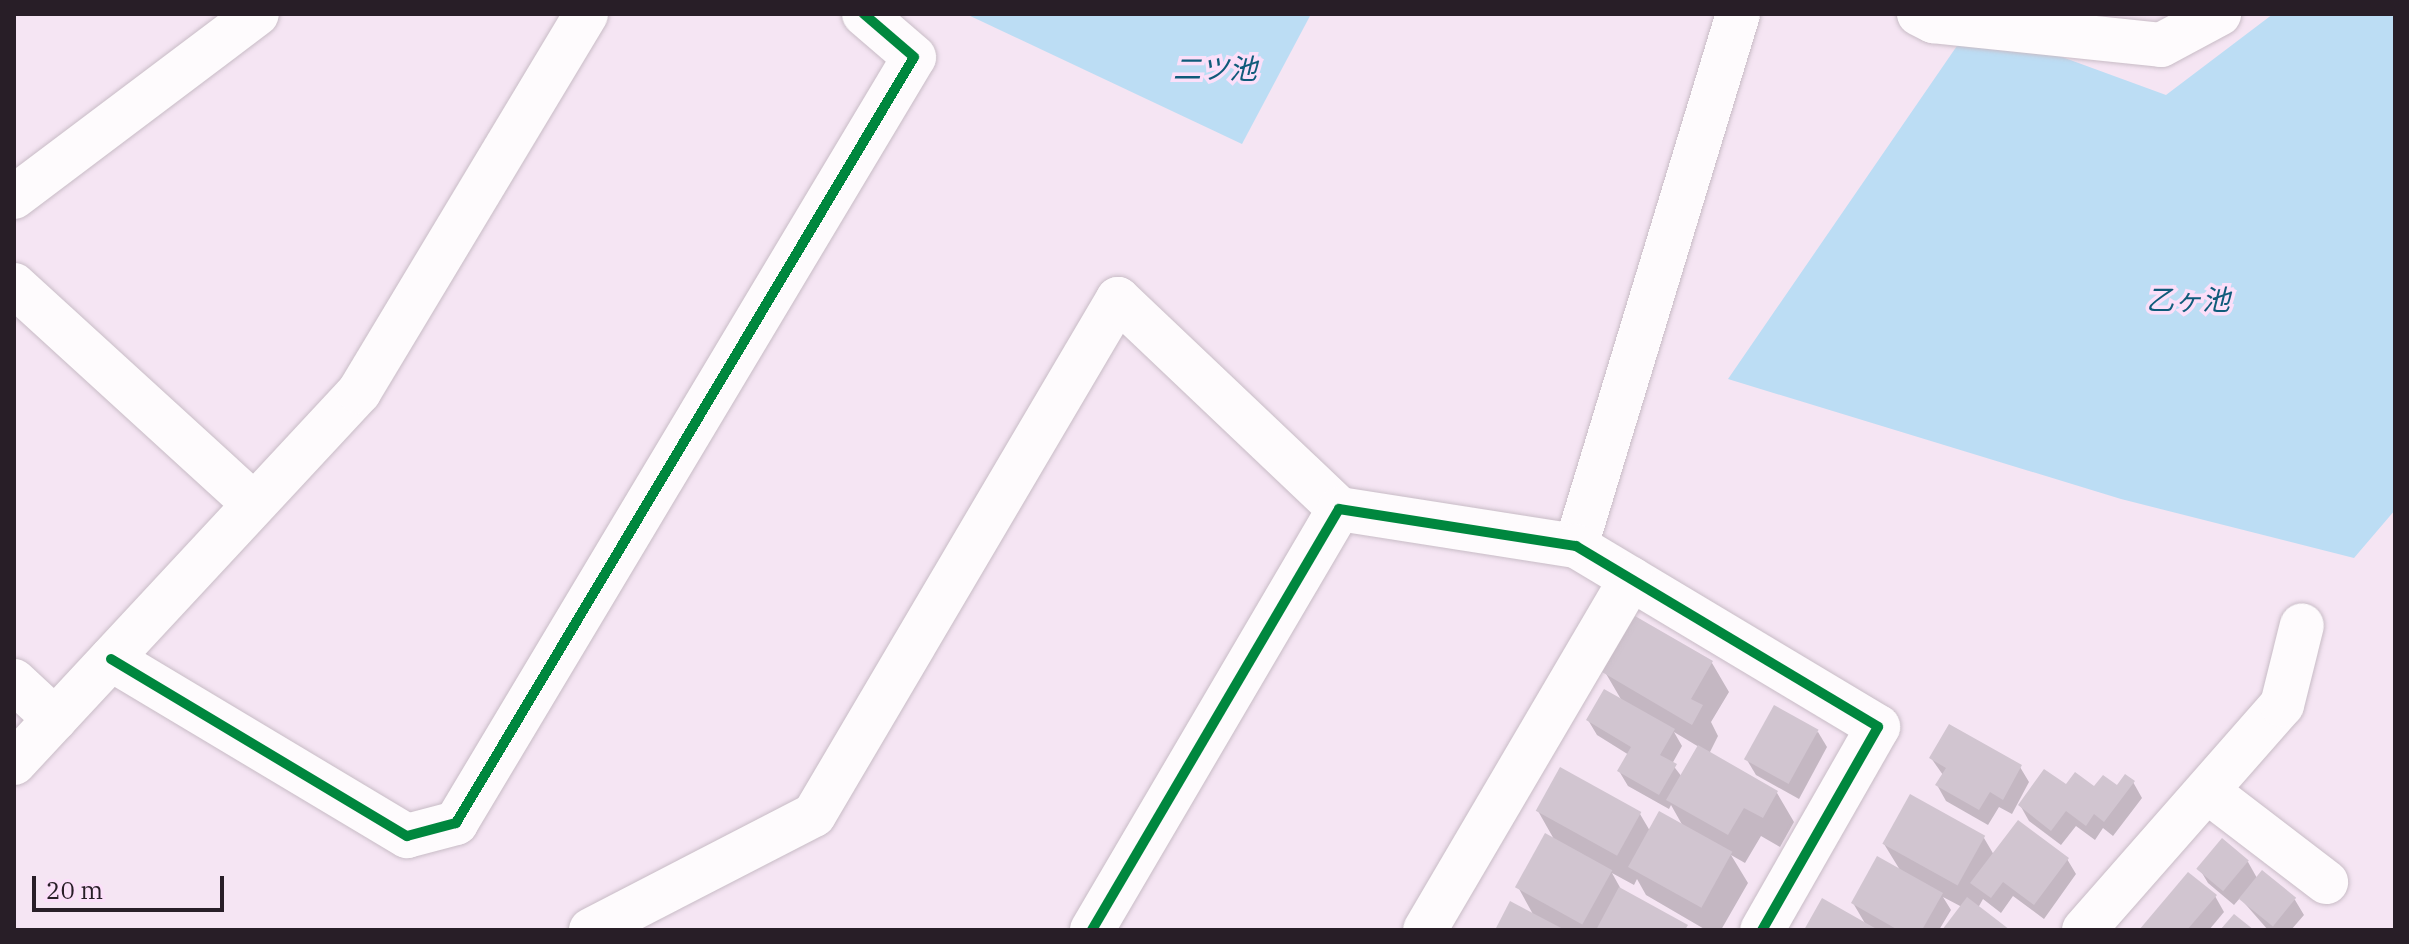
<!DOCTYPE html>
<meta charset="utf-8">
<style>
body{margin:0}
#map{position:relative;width:2409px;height:944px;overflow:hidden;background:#f5e5f3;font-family:"IBM Plex Serif","Noto Sans JP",serif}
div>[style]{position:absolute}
.water>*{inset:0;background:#bcddf4}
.shadow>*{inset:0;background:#0003}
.building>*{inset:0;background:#d1c5d0;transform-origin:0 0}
.roads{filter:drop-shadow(0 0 2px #c8bcc6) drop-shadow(0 0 2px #c8bcc6)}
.street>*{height:44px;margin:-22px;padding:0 22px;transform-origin:22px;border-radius:22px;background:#fefbfd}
.cycleway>*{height:10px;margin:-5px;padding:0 5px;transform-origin:5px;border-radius:5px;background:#00873e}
span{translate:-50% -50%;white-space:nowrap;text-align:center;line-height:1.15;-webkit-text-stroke:7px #fbdff9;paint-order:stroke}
.water-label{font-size:28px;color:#0f5b7a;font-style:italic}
.frame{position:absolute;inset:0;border:16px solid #281e27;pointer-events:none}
.scale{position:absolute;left:32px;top:876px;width:192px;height:36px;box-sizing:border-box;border:4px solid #281e27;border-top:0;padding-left:10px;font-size:24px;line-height:28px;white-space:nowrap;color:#281e27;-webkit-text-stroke:6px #fbdff9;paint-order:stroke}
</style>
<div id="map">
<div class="water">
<div style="clip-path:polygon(966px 14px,1311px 14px,1242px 144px)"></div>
<div style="clip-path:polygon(2273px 14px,2395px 14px,2395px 510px,2354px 558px,2121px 499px,1728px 379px,1972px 24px,2166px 95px)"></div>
</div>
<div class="shadow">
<div style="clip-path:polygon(evenodd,1712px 663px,1729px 692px,1711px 722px,1718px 736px,1709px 754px,1777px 793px,1794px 822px,1780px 847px,1761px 836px,1745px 863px,1731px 855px,1748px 883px,1721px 930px,1706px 930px,1646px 895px,1637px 879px,1634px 885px,1612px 873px,1622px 891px,1689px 930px,1497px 930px,1534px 916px,1518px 887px,1555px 841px,1538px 811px,1640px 814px,1650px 831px,1684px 828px,1671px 805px,1669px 809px,1628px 786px,1619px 771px,1629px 755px,1597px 735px,1588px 720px,1622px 701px,1605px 672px,1712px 663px,1674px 732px,1699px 747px,1682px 777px,1672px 764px,1682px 746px,1674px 732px)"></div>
<div style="clip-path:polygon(1818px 732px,1827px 747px,1799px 799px,1756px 775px,1747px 760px)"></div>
<div style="clip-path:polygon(1931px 758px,2020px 767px,2029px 782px,2012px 814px,1999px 807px,1988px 825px,1946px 801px,1937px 785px,1943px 775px)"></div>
<div style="clip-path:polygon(2133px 782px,2142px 798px,2113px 836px,2103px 828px,2095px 840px,2076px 826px,2061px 845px,2029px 821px,2020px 805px,2066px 787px,2095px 789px)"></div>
<div style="clip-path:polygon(1984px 838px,1994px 855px,2067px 859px,2076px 874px,2044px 919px,2013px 896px,2001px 913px,1983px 899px,1978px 908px,2006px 930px,1945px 930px,1962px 907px,1943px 897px,1951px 910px,1939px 930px,1806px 930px,1866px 925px,1853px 903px,1900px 870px,1884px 844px)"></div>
<div style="clip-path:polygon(2248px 862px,2257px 878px,2262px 873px,2295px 900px,2304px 915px,2291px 930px,2268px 930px,2240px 898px,2234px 905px,2208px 883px,2199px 868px)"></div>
<div style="clip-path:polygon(2215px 896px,2224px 912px,2209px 930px,2142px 930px)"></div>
</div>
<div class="building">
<div style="clip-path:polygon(1635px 616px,1713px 661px,1691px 699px,1703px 705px,1692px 725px,1602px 672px)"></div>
<div style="clip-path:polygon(1604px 689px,1675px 729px,1660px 755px,1677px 764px,1659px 795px,1617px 771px,1631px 747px,1586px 720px)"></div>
<div style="left:1774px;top:705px;width:51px;height:62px;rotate:29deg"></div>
<div style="clip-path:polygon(1949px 724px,2022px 765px,2003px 800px,1990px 792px,1979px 810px,1935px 785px,1946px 768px,1929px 758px)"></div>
<div style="clip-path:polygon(1698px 745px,1778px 791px,1763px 818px,1744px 808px,1728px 835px,1666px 800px)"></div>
<div style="left:1560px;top:767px;width:93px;height:50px;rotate:29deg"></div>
<div style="clip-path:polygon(2044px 769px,2066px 784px,2075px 772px,2094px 786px,2103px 775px,2117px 785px,2125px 774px,2135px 781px,2104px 822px,2094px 814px,2086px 826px,2066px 811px,2051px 831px,2018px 805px)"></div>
<div style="left:1910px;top:794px;width:86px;height:57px;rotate:29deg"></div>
<div style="left:1659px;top:811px;width:84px;height:64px;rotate:29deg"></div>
<div style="clip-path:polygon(2018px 820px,2069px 858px,2034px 905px,2003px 882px,1991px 898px,1970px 883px)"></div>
<div style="left:1545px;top:833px;width:77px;height:62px;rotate:29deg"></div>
<div style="left:2222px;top:838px;width:35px;height:40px;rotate:40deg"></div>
<div style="clip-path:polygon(1877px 856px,1943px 893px,1922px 930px,1898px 930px,1851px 903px)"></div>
<div style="left:2262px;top:870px;width:44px;height:37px;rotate:39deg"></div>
<div style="clip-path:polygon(2188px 872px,2217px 895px,2187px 930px,2139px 930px)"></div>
<div style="clip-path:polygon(1619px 887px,1688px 925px,1685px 930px,1596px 930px)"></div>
<div style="clip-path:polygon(1967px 897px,1988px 913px,2010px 930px,1942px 930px)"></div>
<div style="clip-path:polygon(1822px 898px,1873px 927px,1879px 930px,1804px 930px)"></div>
<div style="clip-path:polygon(1510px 901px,1565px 930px,1495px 930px)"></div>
<div style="clip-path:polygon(2234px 914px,2254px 930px,2220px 930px)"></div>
</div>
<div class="roads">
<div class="street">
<div style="left:1919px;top:14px;width:16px;rotate:27deg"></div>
<div style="left:1933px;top:21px;width:229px;rotate:6deg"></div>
<div style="left:2161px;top:45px;width:66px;rotate:-28.1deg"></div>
<div style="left:14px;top:197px;width:304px;rotate:-37deg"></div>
<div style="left:14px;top:285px;width:325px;rotate:42.4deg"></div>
<div style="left:1576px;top:546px;width:556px;rotate:-73.06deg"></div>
<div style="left:111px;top:659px;width:345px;rotate:30.9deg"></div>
<div style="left:407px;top:836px;width:51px;rotate:-14.9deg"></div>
<div style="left:456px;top:823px;width:892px;rotate:-59.12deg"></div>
<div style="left:914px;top:57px;width:66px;rotate:-139.3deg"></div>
<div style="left:14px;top:681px;width:56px;rotate:42.8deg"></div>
<div style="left:14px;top:763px;width:507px;rotate:-47.08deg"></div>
<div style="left:359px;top:392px;width:441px;rotate:-59deg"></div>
<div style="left:2207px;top:791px;width:150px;rotate:37.4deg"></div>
<div style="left:591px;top:930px;width:251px;rotate:-27.3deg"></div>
<div style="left:814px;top:815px;width:599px;rotate:-59.5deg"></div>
<div style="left:1118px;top:299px;width:305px;rotate:43.5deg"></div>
<div style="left:1092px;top:930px;width:488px;rotate:-59.6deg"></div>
<div style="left:1339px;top:509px;width:240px;rotate:8.9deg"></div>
<div style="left:1576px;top:546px;width:352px;rotate:30.9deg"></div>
<div style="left:1878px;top:727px;width:234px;rotate:119.7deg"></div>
<div style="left:1425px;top:930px;width:407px;rotate:-59.6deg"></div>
<div style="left:2084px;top:930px;width:300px;rotate:-48.7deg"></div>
<div style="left:2282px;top:705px;width:82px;rotate:-76deg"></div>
</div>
</div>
<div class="cycleway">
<div style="left:111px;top:659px;width:345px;rotate:30.9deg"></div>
<div style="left:407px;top:836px;width:51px;rotate:-14.9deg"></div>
<div style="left:456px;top:823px;width:892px;rotate:-59.12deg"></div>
<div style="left:914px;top:57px;width:66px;rotate:-139.3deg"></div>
<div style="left:1092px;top:930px;width:488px;rotate:-59.6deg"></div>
<div style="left:1339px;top:509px;width:240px;rotate:8.9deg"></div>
<div style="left:1576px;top:546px;width:352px;rotate:30.9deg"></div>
<div style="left:1878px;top:727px;width:234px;rotate:119.7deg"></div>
</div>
<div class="water-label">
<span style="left:1215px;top:69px">二ツ池</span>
<span style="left:2188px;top:300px">乙ヶ池</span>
</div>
<div class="frame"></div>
<div class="scale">20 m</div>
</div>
